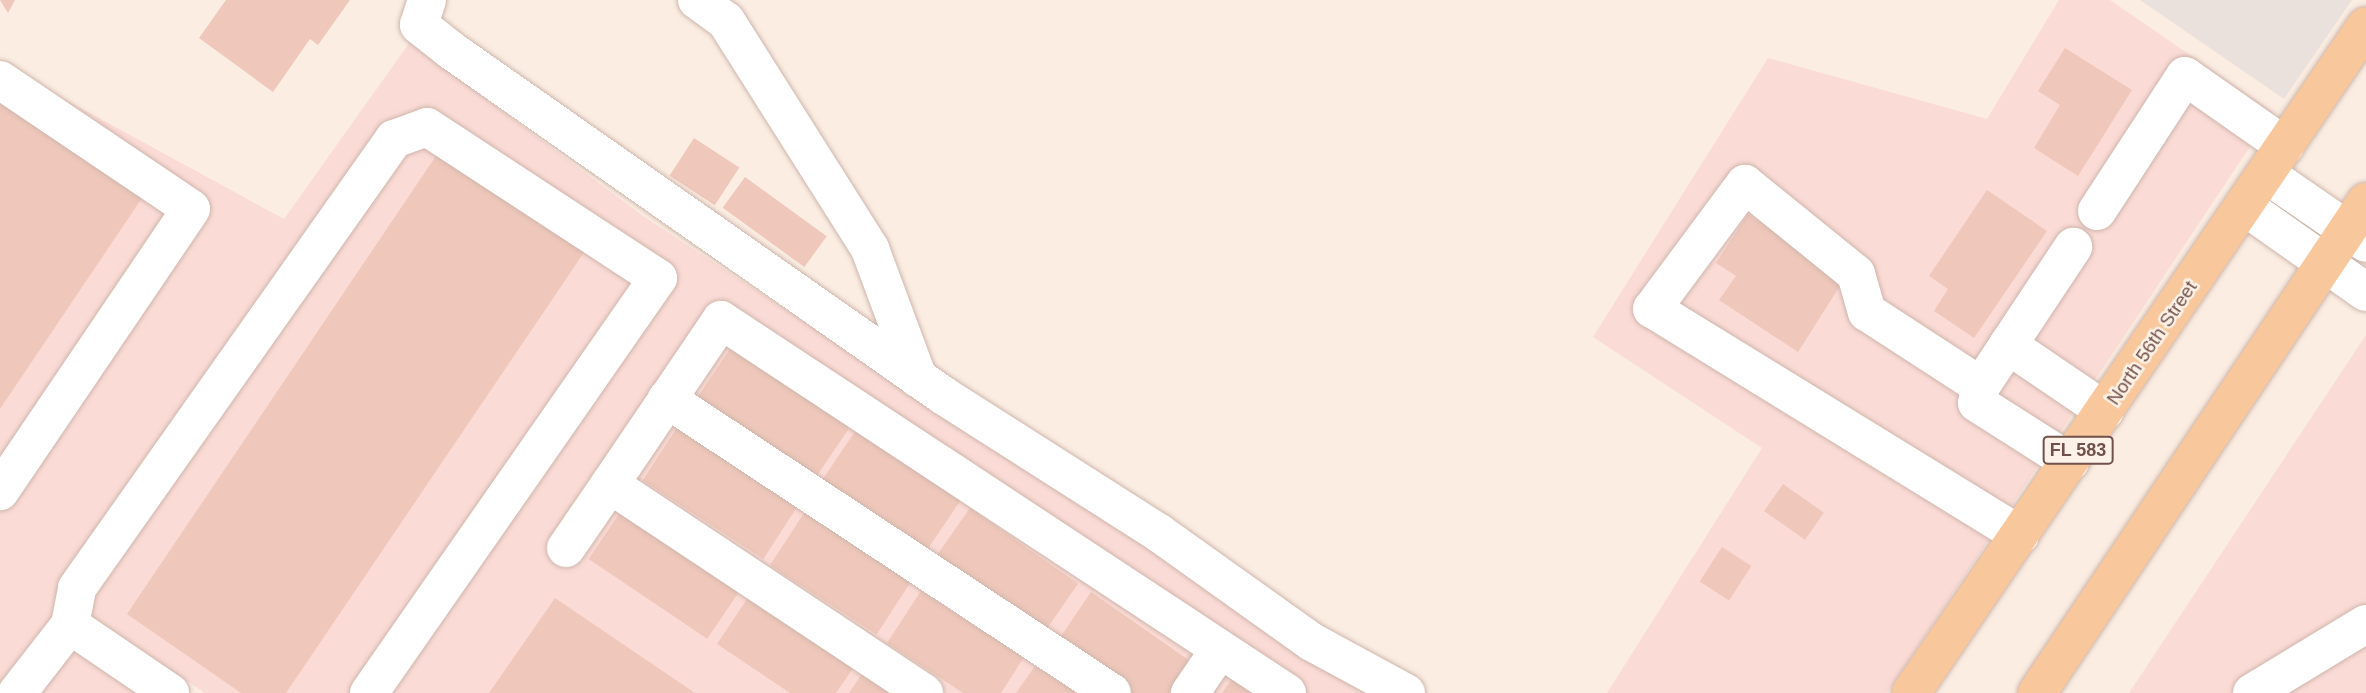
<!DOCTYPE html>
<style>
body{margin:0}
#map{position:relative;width:2366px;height:693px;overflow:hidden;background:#fbede2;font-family:Arial,sans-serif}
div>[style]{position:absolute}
.commercial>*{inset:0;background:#fbdbd6}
.industrial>*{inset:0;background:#eae1dd}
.building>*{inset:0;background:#efc7bb;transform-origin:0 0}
.roads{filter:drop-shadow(0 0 2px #ceb6ac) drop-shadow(0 0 2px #ceb6ac)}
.minor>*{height:38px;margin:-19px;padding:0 19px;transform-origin:19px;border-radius:19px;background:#fff}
.major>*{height:38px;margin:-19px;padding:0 19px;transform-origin:19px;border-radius:19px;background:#f8c79c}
span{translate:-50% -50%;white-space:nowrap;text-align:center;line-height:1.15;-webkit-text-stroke:5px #fef2e8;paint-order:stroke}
.shield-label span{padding:2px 5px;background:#fef2e8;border:2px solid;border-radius:5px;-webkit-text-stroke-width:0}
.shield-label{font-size:18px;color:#71514a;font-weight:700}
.street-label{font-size:19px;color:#71514a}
</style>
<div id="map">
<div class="commercial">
<div style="clip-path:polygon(2059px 0,2110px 0,2273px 112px,1887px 693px,1607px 693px,1762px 448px,1593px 337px,1768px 58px,1987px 119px)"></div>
<div style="clip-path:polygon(410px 42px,643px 216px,1368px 693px,205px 693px,80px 609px,0 687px,0 64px,284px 219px)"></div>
<div style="clip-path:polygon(2366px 335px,2366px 693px,2129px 693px)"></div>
<div style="clip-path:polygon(72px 650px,136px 693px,39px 693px)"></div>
</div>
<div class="industrial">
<div style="clip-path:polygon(2140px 0,2352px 0,2284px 99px)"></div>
</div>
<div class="building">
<div style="clip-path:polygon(0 0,15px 0,8px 13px)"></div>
<div style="clip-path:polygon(226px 0,350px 0,318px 45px,310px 39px,273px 92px,199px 38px)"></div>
<div style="clip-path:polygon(2065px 48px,2132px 90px,2078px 176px,2034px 148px,2060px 105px,2038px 91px)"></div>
<div style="clip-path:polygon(0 98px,142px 198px,0 409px)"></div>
<div style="left:694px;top:138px;width:54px;height:45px;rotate:33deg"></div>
<div style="clip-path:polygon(440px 150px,585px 251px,286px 693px,241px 693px,127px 614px)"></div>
<div style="left:745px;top:177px;width:101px;height:38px;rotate:36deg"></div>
<div style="clip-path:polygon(1987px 190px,2047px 231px,1974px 338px,1934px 311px,1948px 289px,1929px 276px)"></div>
<div style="clip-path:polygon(1748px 214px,1845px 278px,1798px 352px,1719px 300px,1736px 276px,1716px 263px)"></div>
<div style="left:732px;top:346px;width:143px;height:67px;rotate:34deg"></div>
<div style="left:678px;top:426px;width:144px;height:65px;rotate:33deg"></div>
<div style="left:856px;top:430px;width:126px;height:68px;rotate:34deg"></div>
<div style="left:1783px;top:484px;width:50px;height:33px;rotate:35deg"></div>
<div style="left:625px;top:505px;width:143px;height:65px;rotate:34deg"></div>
<div style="left:970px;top:508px;width:132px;height:64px;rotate:35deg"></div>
<div style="left:806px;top:510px;width:127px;height:66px;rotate:33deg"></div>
<div style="left:1722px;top:547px;width:35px;height:41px;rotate:33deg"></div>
<div style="clip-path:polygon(753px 590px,858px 661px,836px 693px,790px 693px,717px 644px)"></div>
<div style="clip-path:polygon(921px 591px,1024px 657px,1001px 693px,963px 693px,887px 643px)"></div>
<div style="clip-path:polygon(1091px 592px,1190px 661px,1169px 693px,1131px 693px,1057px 642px)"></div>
<div style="clip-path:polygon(555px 598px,695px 693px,489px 693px)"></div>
<div style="clip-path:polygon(868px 665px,908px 693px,849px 693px)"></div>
<div style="clip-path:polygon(1035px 666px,1076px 693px,1016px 693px)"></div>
<div style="clip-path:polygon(1234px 676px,1259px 693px,1222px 693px)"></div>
</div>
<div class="roads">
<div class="minor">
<div style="left:427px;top:0;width:26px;rotate:108deg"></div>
<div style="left:419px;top:25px;width:42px;rotate:38.2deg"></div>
<div style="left:452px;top:51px;width:601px;rotate:35.04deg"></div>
<div style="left:944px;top:396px;width:255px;rotate:32.5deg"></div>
<div style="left:1159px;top:533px;width:188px;rotate:35.5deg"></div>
<div style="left:1312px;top:642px;width:107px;rotate:28.5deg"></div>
<div style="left:697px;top:0;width:36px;rotate:36deg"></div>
<div style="left:726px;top:21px;width:270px;rotate:57.7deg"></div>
<div style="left:870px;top:249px;width:138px;rotate:69.6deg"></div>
<div style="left:0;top:80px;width:230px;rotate:34deg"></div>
<div style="left:191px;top:209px;width:341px;rotate:124.1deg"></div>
<div style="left:2266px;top:174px;width:121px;rotate:34.6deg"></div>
<div style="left:2244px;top:206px;width:149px;rotate:35.2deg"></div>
<div style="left:2097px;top:211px;width:161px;rotate:-56.9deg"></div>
<div style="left:2185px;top:76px;width:122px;rotate:35deg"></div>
<div style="left:2008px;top:345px;width:118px;rotate:-56.4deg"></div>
<div style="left:1981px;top:386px;width:17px;rotate:103deg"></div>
<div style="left:1977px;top:403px;width:110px;rotate:32.4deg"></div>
<div style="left:667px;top:399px;width:533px;rotate:33.45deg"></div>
<div style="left:2020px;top:535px;width:432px;rotate:-148.4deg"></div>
<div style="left:1652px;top:309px;width:156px;rotate:-53.4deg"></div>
<div style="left:1745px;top:184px;width:143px;rotate:39deg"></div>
<div style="left:1856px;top:274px;width:40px;rotate:74deg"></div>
<div style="left:1867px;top:312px;width:136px;rotate:33deg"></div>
<div style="left:1981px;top:386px;width:49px;rotate:-56.6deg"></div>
<div style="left:2008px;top:345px;width:117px;rotate:34.2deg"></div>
<div style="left:566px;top:548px;width:78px;rotate:-55.5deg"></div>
<div style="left:70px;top:625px;width:38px;rotate:-79deg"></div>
<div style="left:77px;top:588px;width:550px;rotate:-54.78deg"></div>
<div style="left:394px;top:139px;width:35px;rotate:-20deg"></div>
<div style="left:427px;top:127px;width:276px;rotate:33.2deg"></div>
<div style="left:658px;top:278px;width:506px;rotate:124.85deg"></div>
<div style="left:17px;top:693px;width:86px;rotate:-52.1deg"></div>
<div style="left:70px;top:625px;width:121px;rotate:34.2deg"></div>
<div style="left:924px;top:693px;width:377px;rotate:-146.4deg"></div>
<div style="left:610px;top:484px;width:198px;rotate:-55.9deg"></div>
<div style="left:721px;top:320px;width:678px;rotate:33.39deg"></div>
<div style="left:1190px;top:693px;width:53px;rotate:-55.7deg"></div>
<div style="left:2252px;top:693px;width:133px;rotate:-31.2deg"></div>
</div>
<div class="major">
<div style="left:1911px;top:693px;width:807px;rotate:-55.7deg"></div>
<div style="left:2037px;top:693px;width:591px;rotate:-56.18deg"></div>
</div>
</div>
<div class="shield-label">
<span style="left:2078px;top:450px">FL 583</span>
</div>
<div class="street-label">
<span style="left:2152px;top:343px;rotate:-56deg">North 56th Street</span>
</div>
</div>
